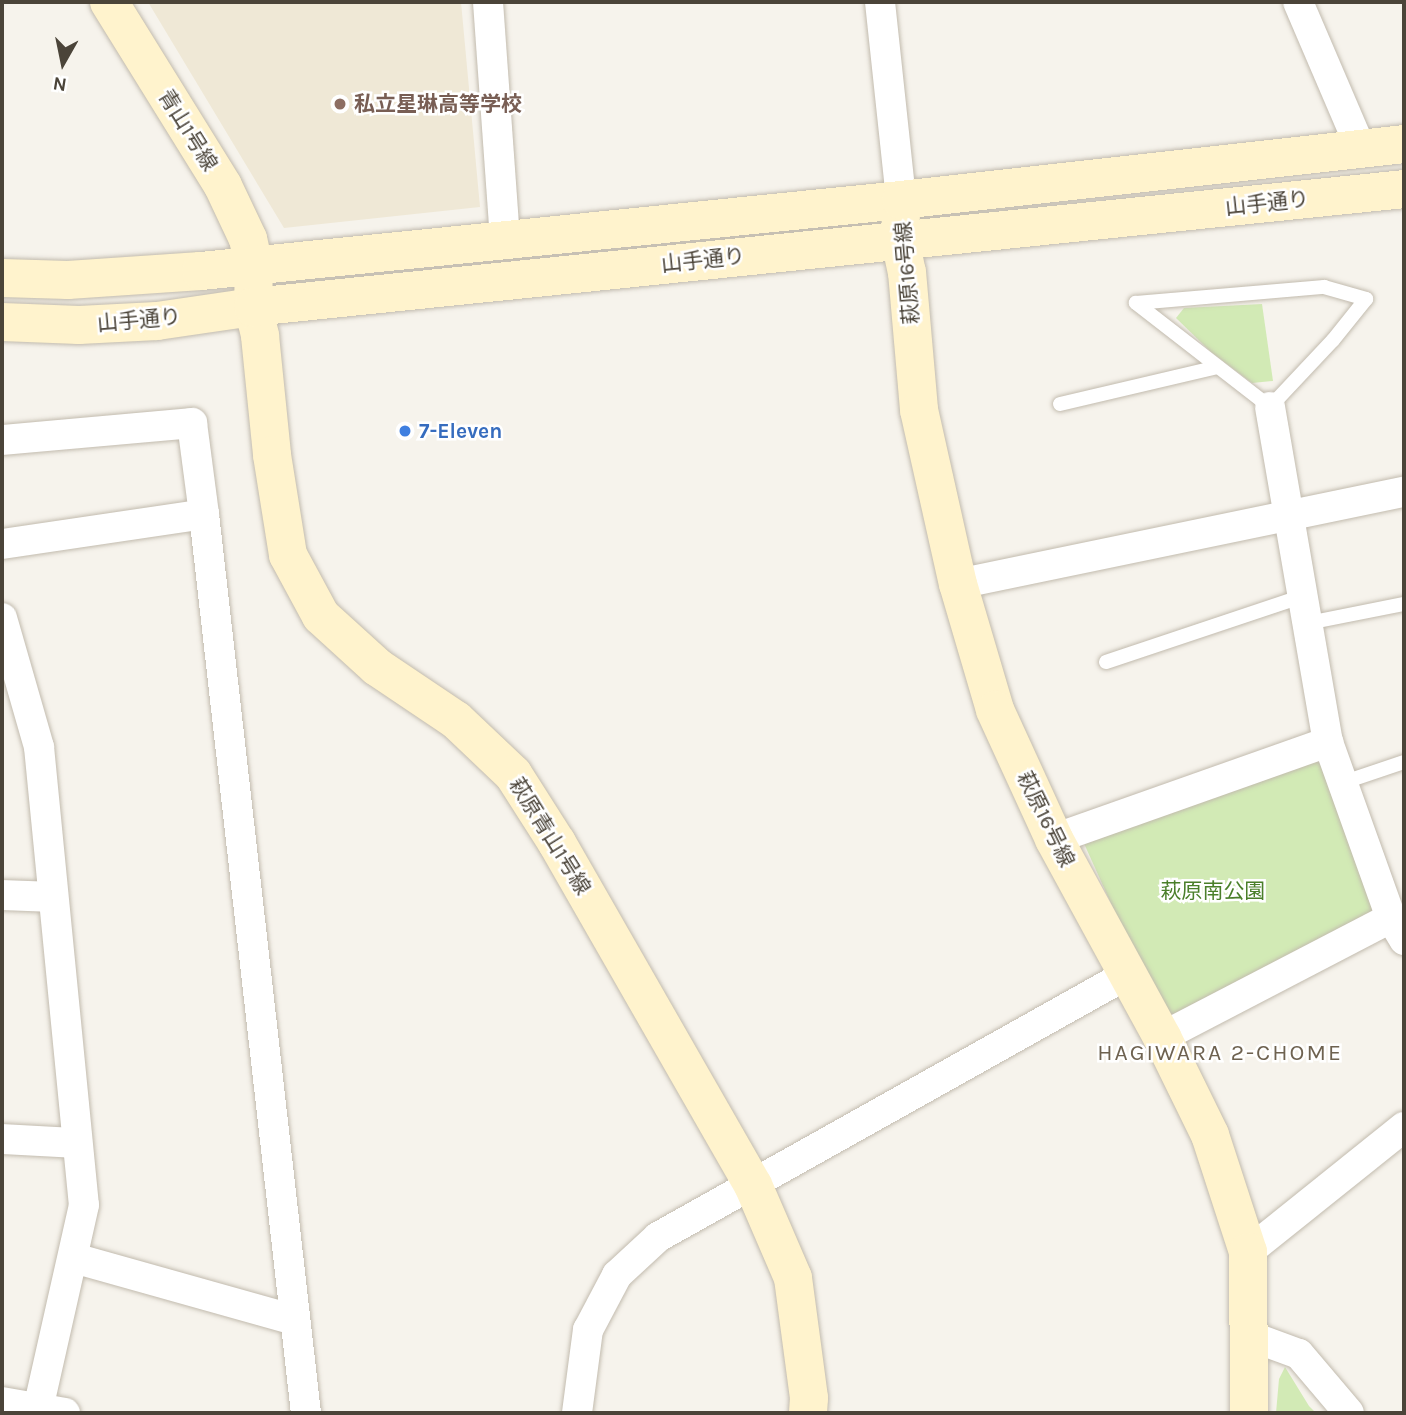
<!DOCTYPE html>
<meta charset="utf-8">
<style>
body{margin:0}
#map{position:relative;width:1406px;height:1415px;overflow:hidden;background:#f6f3ec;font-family:Karla,"Noto Sans JP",sans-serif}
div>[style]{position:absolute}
.education>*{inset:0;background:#efe8d6}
.green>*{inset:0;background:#d2eab5}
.roads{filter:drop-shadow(0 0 2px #c2bbae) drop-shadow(0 0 2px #c2bbae)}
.lane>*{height:14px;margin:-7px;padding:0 7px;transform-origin:7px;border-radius:7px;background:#fff}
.street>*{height:30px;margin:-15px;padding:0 15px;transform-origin:15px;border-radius:15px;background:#fff}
.secondary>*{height:38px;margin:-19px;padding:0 19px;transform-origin:19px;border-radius:19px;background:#fff3cd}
.dots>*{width:19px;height:19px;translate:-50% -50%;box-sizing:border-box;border:4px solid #fff;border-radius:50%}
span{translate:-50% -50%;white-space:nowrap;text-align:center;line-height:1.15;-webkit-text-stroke:5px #fff;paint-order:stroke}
.education-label{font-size:21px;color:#785e54;font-weight:700}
.left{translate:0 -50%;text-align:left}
.street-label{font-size:21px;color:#4b4439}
.shop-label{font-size:21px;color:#366cbe;font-weight:700}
.park-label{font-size:21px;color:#4a7f2a}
.neighbourhood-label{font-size:23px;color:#6e6250;letter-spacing:2px}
.frame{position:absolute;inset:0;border:4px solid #4b4439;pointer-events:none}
.north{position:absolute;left:28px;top:28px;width:70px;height:70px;-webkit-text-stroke:5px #fff;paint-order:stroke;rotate:189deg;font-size:19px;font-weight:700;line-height:28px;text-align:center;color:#4b4439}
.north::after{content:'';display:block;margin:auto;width:24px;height:32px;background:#4b4439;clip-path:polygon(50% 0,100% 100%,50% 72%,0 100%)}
</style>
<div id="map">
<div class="education">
<div style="clip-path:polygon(148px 2px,461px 2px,480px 207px,284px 228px)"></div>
</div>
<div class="green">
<div style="clip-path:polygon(1262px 304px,1273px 381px,1252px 383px,1211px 352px,1176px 318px,1184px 308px)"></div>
<div style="clip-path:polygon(1320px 759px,1377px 913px,1163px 1019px,1082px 839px)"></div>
<div style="clip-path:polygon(1285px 1367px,1309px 1406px,1316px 1413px,1276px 1413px,1279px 1379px)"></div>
</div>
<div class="roads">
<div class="lane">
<div style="left:1324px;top:287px;width:44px;rotate:15.9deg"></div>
<div style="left:1366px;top:299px;width:53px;rotate:128.8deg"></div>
<div style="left:1333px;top:340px;width:92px;rotate:133.2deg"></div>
<div style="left:1270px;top:407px;width:170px;rotate:-142.2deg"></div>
<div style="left:1136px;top:303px;width:189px;rotate:-4.9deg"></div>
<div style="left:1060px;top:404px;width:162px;rotate:-13.2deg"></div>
<div style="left:1308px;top:623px;width:98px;rotate:-11.2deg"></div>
<div style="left:1106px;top:662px;width:208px;rotate:-18.5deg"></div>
<div style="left:1342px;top:783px;width:65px;rotate:-18.7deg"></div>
</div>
<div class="street">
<div style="left:488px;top:2px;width:237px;rotate:85.9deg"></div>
<div style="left:880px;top:2px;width:199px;rotate:83.9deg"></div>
<div style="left:1298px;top:2px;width:160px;rotate:66.8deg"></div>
<div style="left:1270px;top:407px;width:340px;rotate:80.2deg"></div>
<div style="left:1328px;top:742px;width:187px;rotate:70.3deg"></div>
<div style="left:1391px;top:918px;width:26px;rotate:59deg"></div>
<div style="left:2px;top:440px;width:191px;rotate:-5.1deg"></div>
<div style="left:192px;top:423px;width:92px;rotate:82.5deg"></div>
<div style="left:2px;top:544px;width:204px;rotate:-8.4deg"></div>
<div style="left:204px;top:514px;width:905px;rotate:83.53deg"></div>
<div style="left:958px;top:584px;width:455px;rotate:-11.7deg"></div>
<div style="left:2px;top:618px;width:134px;rotate:74deg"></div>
<div style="left:39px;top:747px;width:460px;rotate:84.4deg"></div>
<div style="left:84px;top:1205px;width:213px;rotate:102.7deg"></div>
<div style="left:1054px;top:839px;width:291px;rotate:-19.5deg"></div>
<div style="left:2px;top:895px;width:51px;rotate:2.2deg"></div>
<div style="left:1162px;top:1037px;width:258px;rotate:-27.5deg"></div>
<div style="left:2px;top:1139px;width:75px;rotate:3.1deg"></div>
<div style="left:1248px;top:1252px;width:200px;rotate:-38.7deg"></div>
<div style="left:74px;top:1258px;width:229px;rotate:15.7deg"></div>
<div style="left:1250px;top:1336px;width:52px;rotate:20.2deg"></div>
<div style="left:1299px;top:1354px;width:77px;rotate:49.7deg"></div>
<div style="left:2px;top:1402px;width:64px;rotate:9.9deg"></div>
<div style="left:577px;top:1413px;width:84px;rotate:-82.5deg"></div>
<div style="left:588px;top:1330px;width:62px;rotate:-62.2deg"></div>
<div style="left:617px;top:1275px;width:56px;rotate:-42.8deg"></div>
<div style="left:658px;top:1237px;width:536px;rotate:-29.24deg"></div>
</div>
<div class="secondary">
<div style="left:109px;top:2px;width:216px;rotate:58.2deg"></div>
<div style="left:223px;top:186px;width:59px;rotate:64.7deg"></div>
<div style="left:248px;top:239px;width:26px;rotate:77deg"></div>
<div style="left:254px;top:264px;width:43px;rotate:91.3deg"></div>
<div style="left:253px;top:307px;width:30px;rotate:76deg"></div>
<div style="left:260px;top:336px;width:120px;rotate:84.2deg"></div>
<div style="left:272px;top:455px;width:101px;rotate:80.9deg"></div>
<div style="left:288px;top:555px;width:69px;rotate:61.6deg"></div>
<div style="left:321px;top:616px;width:76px;rotate:42.3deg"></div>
<div style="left:377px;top:667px;width:95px;rotate:33.9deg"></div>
<div style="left:456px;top:720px;width:79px;rotate:43.5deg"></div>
<div style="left:513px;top:774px;width:82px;rotate:57.5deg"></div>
<div style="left:557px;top:843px;width:394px;rotate:60.2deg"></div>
<div style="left:753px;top:1185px;width:101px;rotate:66.7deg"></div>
<div style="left:793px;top:1278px;width:121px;rotate:82.4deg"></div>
<div style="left:809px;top:1398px;width:15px;rotate:94deg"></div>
<div style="left:901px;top:213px;width:27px;rotate:92deg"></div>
<div style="left:900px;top:240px;width:33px;rotate:78deg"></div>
<div style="left:907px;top:272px;width:139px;rotate:85deg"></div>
<div style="left:919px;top:410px;width:178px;rotate:77.4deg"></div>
<div style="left:958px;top:584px;width:131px;rotate:73.6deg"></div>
<div style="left:995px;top:710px;width:142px;rotate:65.4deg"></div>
<div style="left:1054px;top:839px;width:226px;rotate:61.4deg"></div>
<div style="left:1162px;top:1037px;width:109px;rotate:63.9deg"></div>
<div style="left:1210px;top:1135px;width:123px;rotate:72deg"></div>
<div style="left:1248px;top:1252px;width:161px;rotate:89.6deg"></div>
<div style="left:2px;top:278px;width:66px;rotate:1.7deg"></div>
<div style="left:68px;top:280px;width:133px;rotate:-3.9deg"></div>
<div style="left:201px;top:271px;width:704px;rotate:-5.79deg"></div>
<div style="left:901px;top:200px;width:506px;rotate:-6.35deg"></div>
<div style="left:2px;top:322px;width:77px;rotate:2.2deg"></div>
<div style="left:79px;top:325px;width:78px;rotate:-2.9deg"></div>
<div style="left:157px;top:321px;width:97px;rotate:-8.3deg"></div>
<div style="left:253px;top:307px;width:1157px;rotate:-5.85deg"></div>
</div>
</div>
<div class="dots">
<div style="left:340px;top:104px;background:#8d6e63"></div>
<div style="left:405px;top:431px;background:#3f7fe0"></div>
</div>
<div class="education-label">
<span class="left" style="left:354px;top:104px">私立星琳高等学校</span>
</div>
<div class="street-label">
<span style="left:188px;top:130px;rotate:58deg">青山1号線</span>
<span style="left:1267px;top:203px;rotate:-6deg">山手通り</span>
<span style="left:703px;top:260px;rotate:-6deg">山手通り</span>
<span style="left:907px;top:273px;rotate:-95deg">萩原16号線</span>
<span style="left:139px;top:320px;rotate:-5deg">山手通り</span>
<span style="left:1046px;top:819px;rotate:64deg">萩原16号線</span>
<span style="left:550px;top:836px;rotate:58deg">萩原青山1号線</span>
</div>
<div class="shop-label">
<span class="left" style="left:419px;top:431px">7-Eleven</span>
</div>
<div class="park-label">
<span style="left:1213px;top:891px">萩原南公園</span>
</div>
<div class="neighbourhood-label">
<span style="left:1220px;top:1053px">HAGIWARA 2-CHOME</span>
</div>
<div class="frame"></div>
<div class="north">N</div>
</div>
